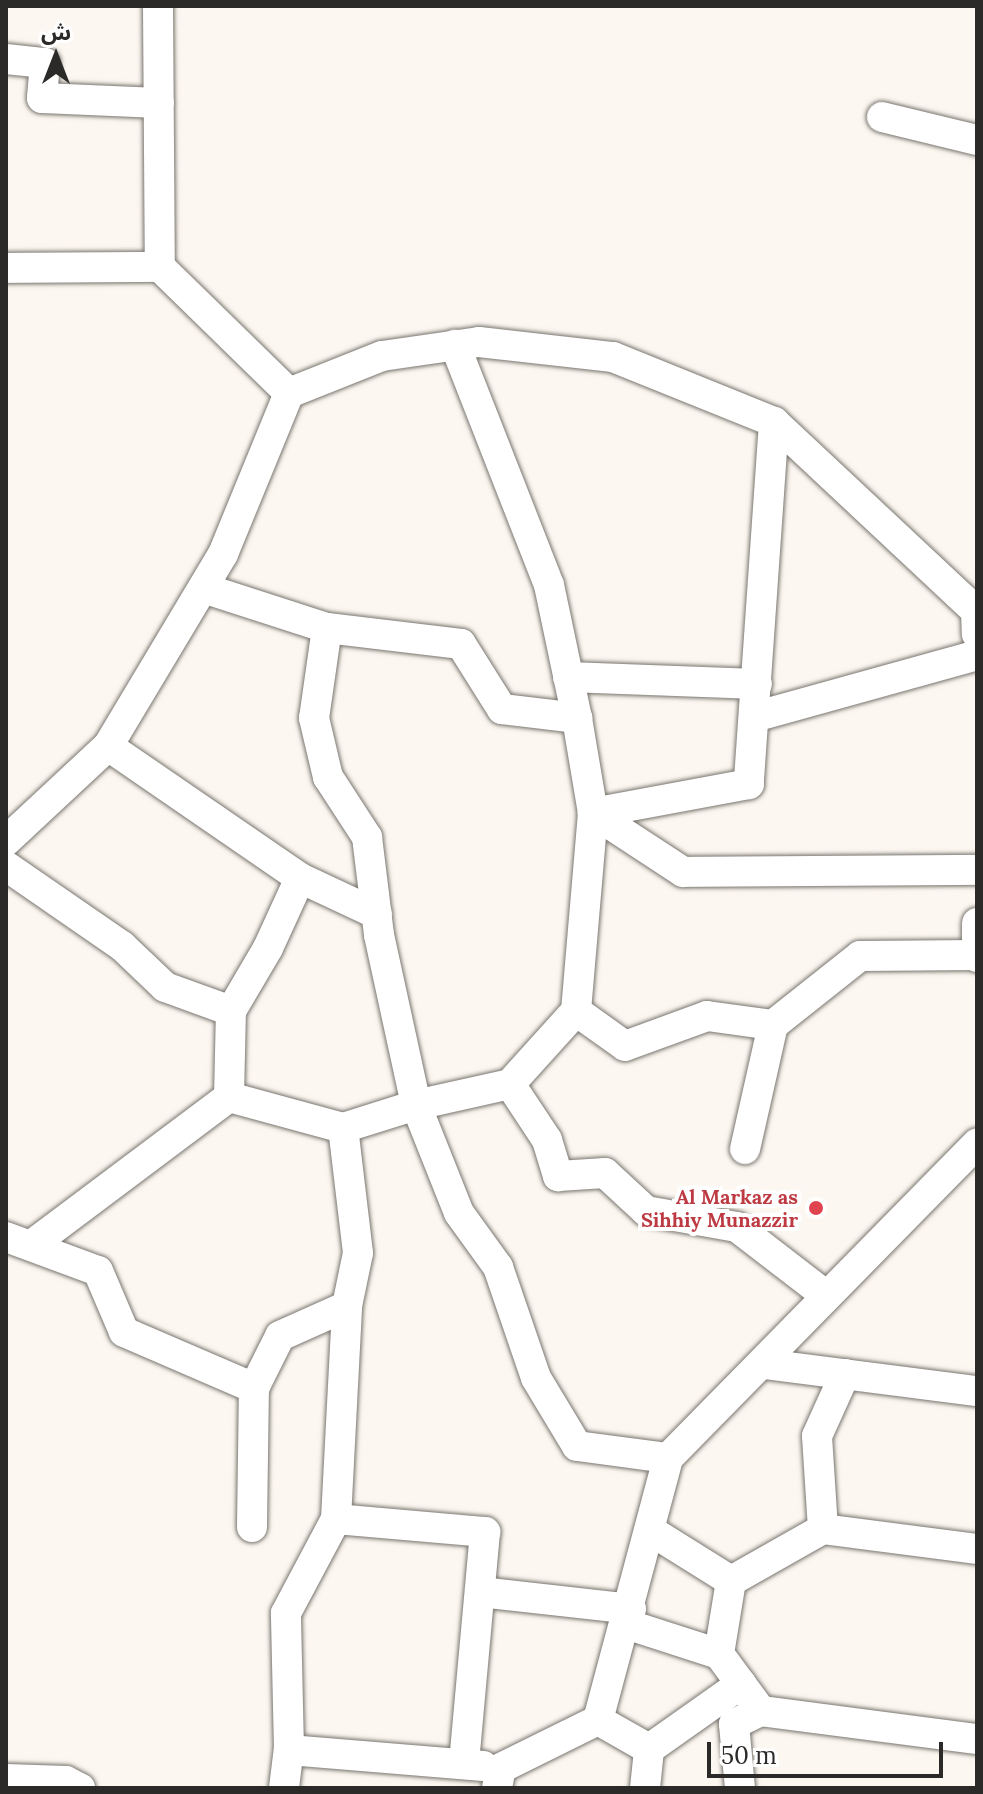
<!DOCTYPE html>
<meta charset="utf-8">
<style>
body{margin:0}
#map{position:relative;width:983px;height:1794px;overflow:hidden;background:#fcf7f0;font-family:Lora,"Noto Sans Arabic",serif}
div>[style]{position:absolute}
.roads{filter:drop-shadow(0 0 2px #79756f) drop-shadow(0 0 2px #79756f)}
.street>*{height:30px;margin:-15px;padding:0 15px;transform-origin:15px;border-radius:15px;background:#fff}
.dots>*{width:22px;height:22px;translate:-50% -50%;box-sizing:border-box;border:4px solid #fff;border-radius:50%}
span{translate:-50% -50%;white-space:nowrap;text-align:center;line-height:1.15;-webkit-text-stroke:8px #fff;paint-order:stroke}
.health-label{font-size:20px;color:#be3a42;font-weight:700}
.right{translate:-100% -50%;text-align:right}
.frame{position:absolute;inset:0;border:8px solid #2c2a28;pointer-events:none}
.north{position:absolute;left:16px;top:16px;width:80px;height:80px;-webkit-text-stroke:6px #fff;paint-order:stroke;rotate:0deg;font-size:22px;font-weight:700;line-height:32px;text-align:center;color:#2c2a28}
.north::after{content:'';display:block;margin:auto;width:28px;height:36px;background:#2c2a28;clip-path:polygon(50% 0,100% 100%,50% 72%,0 100%)}
.scale{position:absolute;left:707px;top:1742px;width:236px;height:36px;box-sizing:border-box;border:4px solid #2c2a28;border-top:0;padding-left:10px;font-size:24px;line-height:28px;white-space:nowrap;color:#2c2a28;-webkit-text-stroke:6px #fff;paint-order:stroke}
</style>
<div id="map">
<div class="roads">
<div class="street">
<div style="left:158px;top:6px;width:261px;rotate:89.6deg"></div>
<div style="left:160px;top:267px;width:180px;rotate:44.3deg"></div>
<div style="left:6px;top:59px;width:39px;rotate:6deg"></div>
<div style="left:45px;top:63px;width:35px;rotate:95deg"></div>
<div style="left:42px;top:98px;width:117px;rotate:2.4deg"></div>
<div style="left:882px;top:117px;width:98px;rotate:13.6deg"></div>
<div style="left:6px;top:268px;width:154px;rotate:-0.4deg"></div>
<div style="left:774px;top:422px;width:363px;rotate:94deg"></div>
<div style="left:749px;top:784px;width:159px;rotate:169.5deg"></div>
<div style="left:593px;top:813px;width:108px;rotate:33.2deg"></div>
<div style="left:683px;top:872px;width:294px;rotate:-0.4deg"></div>
<div style="left:203px;top:588px;width:130px;rotate:17.9deg"></div>
<div style="left:327px;top:628px;width:135px;rotate:6.8deg"></div>
<div style="left:461px;top:644px;width:77px;rotate:57.8deg"></div>
<div style="left:502px;top:709px;width:76px;rotate:6.8deg"></div>
<div style="left:327px;top:628px;width:91px;rotate:98.2deg"></div>
<div style="left:314px;top:718px;width:61px;rotate:76.7deg"></div>
<div style="left:328px;top:777px;width:72px;rotate:57deg"></div>
<div style="left:367px;top:837px;width:99px;rotate:83deg"></div>
<div style="left:379px;top:935px;width:174px;rotate:77.7deg"></div>
<div style="left:416px;top:1105px;width:116px;rotate:68.3deg"></div>
<div style="left:459px;top:1213px;width:67px;rotate:54.2deg"></div>
<div style="left:498px;top:1267px;width:117px;rotate:71.1deg"></div>
<div style="left:536px;top:1378px;width:79px;rotate:58.9deg"></div>
<div style="left:577px;top:1446px;width:92px;rotate:7.5deg"></div>
<div style="left:568px;top:677px;width:189px;rotate:2.1deg"></div>
<div style="left:754px;top:717px;width:231px;rotate:-15.5deg"></div>
<div style="left:108px;top:746px;width:233px;rotate:34.5deg"></div>
<div style="left:300px;top:878px;width:85px;rotate:25.1deg"></div>
<div style="left:6px;top:841px;width:139px;rotate:-43deg"></div>
<div style="left:108px;top:746px;width:224px;rotate:-59.1deg"></div>
<div style="left:223px;top:554px;width:174px;rotate:-67.7deg"></div>
<div style="left:289px;top:393px;width:100px;rotate:-21.7deg"></div>
<div style="left:382px;top:356px;width:98px;rotate:-8.2deg"></div>
<div style="left:479px;top:342px;width:135px;rotate:6.4deg"></div>
<div style="left:613px;top:357px;width:174px;rotate:22deg"></div>
<div style="left:774px;top:422px;width:277px;rotate:43.1deg"></div>
<div style="left:976px;top:611px;width:23px;rotate:88deg"></div>
<div style="left:6px;top:866px;width:141px;rotate:34.6deg"></div>
<div style="left:122px;top:946px;width:59px;rotate:43.6deg"></div>
<div style="left:165px;top:987px;width:70px;rotate:20deg"></div>
<div style="left:977px;top:923px;width:34px;rotate:90deg"></div>
<div style="left:576px;top:1011px;width:60px;rotate:35.5deg"></div>
<div style="left:625px;top:1046px;width:87px;rotate:-20.1deg"></div>
<div style="left:707px;top:1016px;width:67px;rotate:7.8deg"></div>
<div style="left:510px;top:1084px;width:67px;rotate:56.5deg"></div>
<div style="left:547px;top:1140px;width:38px;rotate:73deg"></div>
<div style="left:558px;top:1176px;width:47px;rotate:-3.7deg"></div>
<div style="left:605px;top:1173px;width:56px;rotate:42.8deg"></div>
<div style="left:646px;top:1211px;width:92px;rotate:10deg"></div>
<div style="left:737px;top:1227px;width:110px;rotate:37.6deg"></div>
<div style="left:229px;top:1097px;width:118px;rotate:15.2deg"></div>
<div style="left:343px;top:1128px;width:77px;rotate:-17.5deg"></div>
<div style="left:416px;top:1105px;width:96px;rotate:-12.6deg"></div>
<div style="left:510px;top:1084px;width:98px;rotate:-47.9deg"></div>
<div style="left:576px;top:1011px;width:199px;rotate:-85.1deg"></div>
<div style="left:593px;top:813px;width:96px;rotate:-99.6deg"></div>
<div style="left:577px;top:718px;width:136px;rotate:-101.9deg"></div>
<div style="left:549px;top:585px;width:258px;rotate:-111.4deg"></div>
<div style="left:745px;top:1149px;width:127px;rotate:-77.3deg"></div>
<div style="left:773px;top:1025px;width:111px;rotate:-38.4deg"></div>
<div style="left:860px;top:956px;width:117px;rotate:-0.5deg"></div>
<div style="left:6px;top:1237px;width:98px;rotate:20.3deg"></div>
<div style="left:98px;top:1271px;width:66px;rotate:66.9deg"></div>
<div style="left:124px;top:1332px;width:142px;rotate:23.3deg"></div>
<div style="left:33px;top:1244px;width:245px;rotate:-36.9deg"></div>
<div style="left:229px;top:1097px;width:86px;rotate:-88.7deg"></div>
<div style="left:231px;top:1011px;width:73px;rotate:-59.6deg"></div>
<div style="left:268px;top:948px;width:77px;rotate:-65.4deg"></div>
<div style="left:765px;top:1364px;width:214px;rotate:7.3deg"></div>
<div style="left:336px;top:1519px;width:150px;rotate:5deg"></div>
<div style="left:485px;top:1532px;width:233px;rotate:95.2deg"></div>
<div style="left:252px;top:1527px;width:139px;rotate:-89.2deg"></div>
<div style="left:254px;top:1388px;width:58px;rotate:-63.4deg"></div>
<div style="left:280px;top:1336px;width:73px;rotate:-24.1deg"></div>
<div style="left:347px;top:1306px;width:54px;rotate:-78.3deg"></div>
<div style="left:358px;top:1253px;width:126px;rotate:-96.8deg"></div>
<div style="left:823px;top:1529px;width:93px;rotate:-93.7deg"></div>
<div style="left:817px;top:1436px;width:68px;rotate:-65.7deg"></div>
<div style="left:651px;top:1531px;width:94px;rotate:32deg"></div>
<div style="left:480px;top:1592px;width:152px;rotate:6.4deg"></div>
<div style="left:626px;top:1624px;width:98px;rotate:17.9deg"></div>
<div style="left:719px;top:1654px;width:71px;rotate:53.6deg"></div>
<div style="left:761px;top:1711px;width:218px;rotate:7.4deg"></div>
<div style="left:719px;top:1654px;width:74px;rotate:-80.7deg"></div>
<div style="left:731px;top:1581px;width:106px;rotate:-29.5deg"></div>
<div style="left:823px;top:1529px;width:155px;rotate:7.4deg"></div>
<div style="left:598px;top:1720px;width:59px;rotate:29.6deg"></div>
<div style="left:289px;top:1750px;width:195px;rotate:4.7deg"></div>
<div style="left:6px;top:1779px;width:60px;rotate:1.9deg"></div>
<div style="left:66px;top:1781px;width:16px;rotate:27deg"></div>
<div style="left:284px;top:1788px;width:38px;rotate:-83deg"></div>
<div style="left:289px;top:1750px;width:137px;rotate:-91.3deg"></div>
<div style="left:286px;top:1613px;width:106px;rotate:-62deg"></div>
<div style="left:336px;top:1519px;width:213px;rotate:-87deg"></div>
<div style="left:497px;top:1788px;width:20px;rotate:-79deg"></div>
<div style="left:501px;top:1768px;width:108px;rotate:-26.3deg"></div>
<div style="left:598px;top:1720px;width:271px;rotate:-75deg"></div>
<div style="left:668px;top:1458px;width:441px;rotate:-45.5deg"></div>
<div style="left:645px;top:1788px;width:39px;rotate:-84deg"></div>
<div style="left:649px;top:1749px;width:113px;rotate:-35.2deg"></div>
<div style="left:740px;top:1788px;width:64px;rotate:-95.4deg"></div>
<div style="left:734px;top:1724px;width:30px;rotate:-26deg"></div>
</div>
</div>
<div class="dots">
<div style="left:816px;top:1208px;background:#e0444e"></div>
</div>
<div class="health-label">
<span class="right" style="left:798px;top:1208px">Al Markaz as<br>Sihhiy Munazzir</span>
</div>
<div class="frame"></div>
<div class="north">ش</div>
<div class="scale">50 m</div>
</div>
